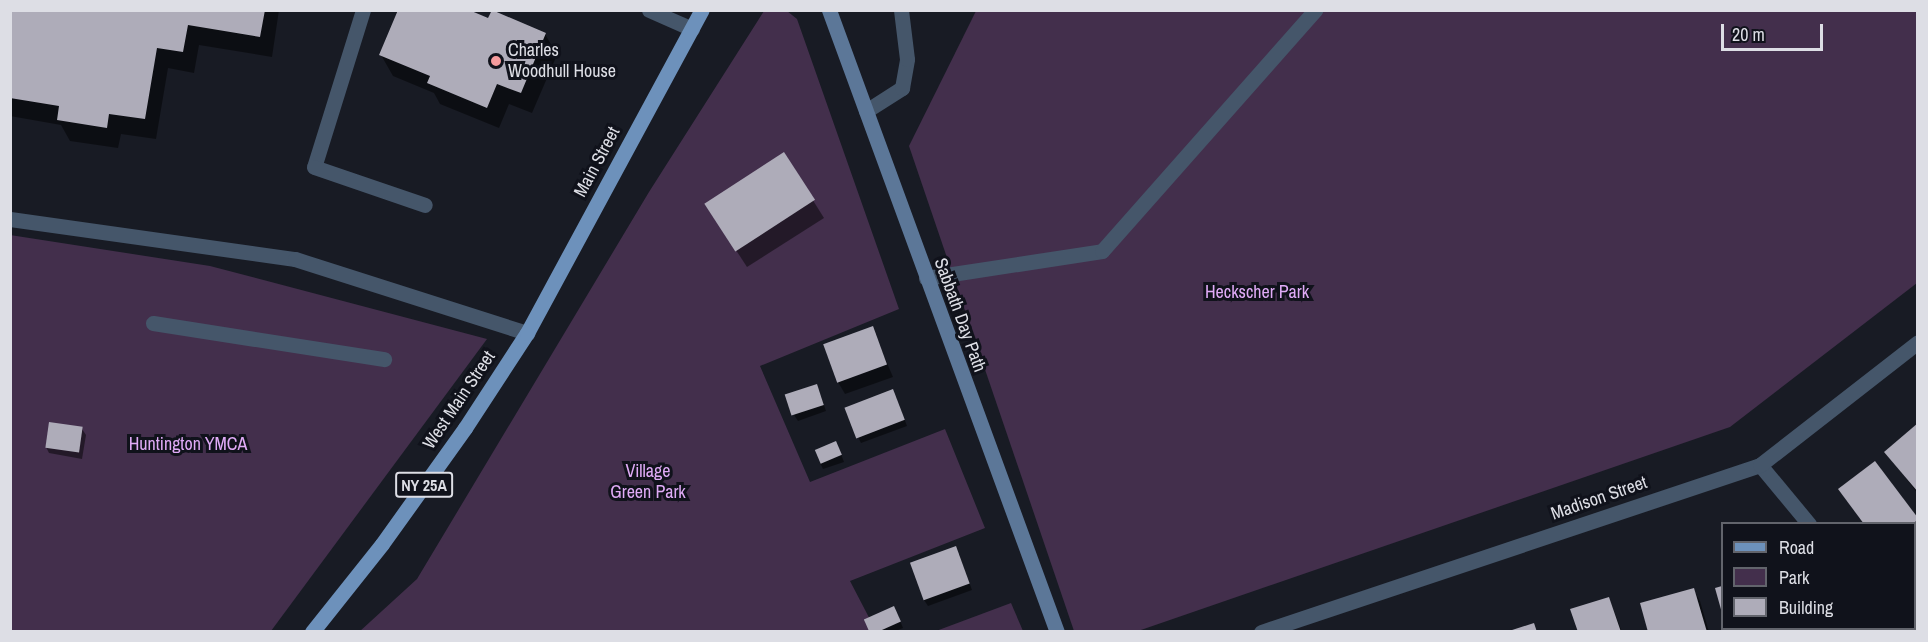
<!DOCTYPE html>
<style>
body{margin:0}
#map{position:relative;width:1928px;height:642px;overflow:hidden;background:#181b24;font-family:"Archivo Narrow",sans-serif}
div>[style]{position:absolute}
.green>*{inset:0;background:#432f4c}
.shadow>*{inset:0;background:#0007}
.building>*{inset:0;background:#aeacb9;transform-origin:0 0}
.service>*{height:15px;margin:-7.5px;padding:0 7.5px;transform-origin:7.5px;border-radius:7.5px;background:#45566a}
.minor>*{height:15px;margin:-7.5px;padding:0 7.5px;transform-origin:7.5px;border-radius:7.5px;background:#45566a}
.tertiary>*{height:15px;margin:-7.5px;padding:0 7.5px;transform-origin:7.5px;border-radius:7.5px;background:#45566a}
.secondary>*{height:15px;margin:-7.5px;padding:0 7.5px;transform-origin:7.5px;border-radius:7.5px;background:#5c7798}
.primary>*{height:15px;margin:-7.5px;padding:0 7.5px;transform-origin:7.5px;border-radius:7.5px;background:#6d91bb}
.dots>*{width:16px;height:16px;translate:-50% -50%;box-sizing:border-box;border:3px solid #10121b;border-radius:50%}
span{translate:-50% -50%;white-space:nowrap;text-align:center;line-height:1.15;-webkit-text-stroke:6px #10121b;paint-order:stroke}
.shield-label span{padding:2px 4px;background:#10121b;border:2px solid;border-radius:4px;-webkit-text-stroke-width:0}
.shield-label{font-size:16px;color:#dddee5;font-weight:700}
.poi-label{font-size:18px;color:#dddee5}
.left{translate:0 -50%;text-align:left}
.street-label{font-size:18px;color:#dddee5}
.park-label{font-size:18px;color:#e0abf7}
.frame{position:absolute;inset:0;border:12px solid #dddee5;pointer-events:none}
.legend{position:absolute;left:1721px;top:522px;width:195px;height:108px;box-sizing:border-box;background:#10121b;border:2px solid #62646c;margin:0;padding:8px 10px;list-style:none;font-size:18px;color:#dddee5}
.legend li{display:flex;align-items:center;gap:12px;height:30px}
.legend b{width:30px;border:2px solid #62646c}
.scale{position:absolute;left:1721px;top:24px;width:102px;height:27px;box-sizing:border-box;border:3px solid #dddee5;border-top:0;padding-left:8px;font-size:18px;line-height:21px;white-space:nowrap;color:#dddee5;-webkit-text-stroke:4px #10121b;paint-order:stroke}
</style>
<div id="map">
<div class="green">
<div style="clip-path:polygon(764px 11px,787px 11px,797px 19px,899px 309px,760px 366px,810px 482px,945px 429px,985px 528px,850px 581px,876px 631px,359px 632px,417px 579px,649px 192px)"></div>
<div style="clip-path:polygon(976px 11px,1917px 11px,1917px 283px,1730px 427px,1138px 631px,1074px 631px,909px 146px)"></div>
<div style="clip-path:polygon(10px 235px,210px 266px,487px 339px,271px 631px,11px 631px)"></div>
<div style="clip-path:polygon(1011px 603px,1023px 631px,936px 631px)"></div>
</div>
<div class="shadow">
<div style="clip-path:polygon(10px 10px,279px 10px,272px 57px,199px 45px,194px 73px,168px 68px,156px 139px,121px 134px,118px 148px,70px 141px,61px 125px,10px 116px)"></div>
<div style="clip-path:polygon(488px 20px,545px 34px,557px 55px,532px 113px,509px 104px,499px 128px,440px 104px,434px 93px,393px 76px,381px 55px)"></div>
<div style="clip-path:polygon(784px 154px,824px 218px,747px 267px,717px 221px)"></div>
<div style="clip-path:polygon(872px 328px,893px 377px,845px 394px,838px 382px)"></div>
<div style="clip-path:polygon(819px 391px,826px 411px,798px 421px,794px 415px)"></div>
<div style="clip-path:polygon(896px 397px,907px 426px,861px 443px,858px 437px)"></div>
<div style="clip-path:polygon(1918px 425px,1918px 494px,1886px 452px)"></div>
<div style="clip-path:polygon(82px 429px,86px 435px,82px 459px,49px 453px,46px 447px)"></div>
<div style="clip-path:polygon(839px 449px,844px 462px,823px 469px,820px 463px)"></div>
<div style="clip-path:polygon(1874px 463px,1918px 521px,1918px 538px,1914px 540px,1914px 524px,1864px 524px)"></div>
<div style="clip-path:polygon(959px 554px,972px 590px,928px 606px,924px 600px)"></div>
<div style="clip-path:polygon(1693px 589px,1700px 601px,1709px 632px,1650px 632px)"></div>
<div style="clip-path:polygon(1609px 598px,1622px 632px,1579px 632px)"></div>
<div style="clip-path:polygon(897px 613px,903px 628px,893px 632px,872px 632px)"></div>
</div>
<div class="building">
<div style="clip-path:polygon(10px 10px,265px 10px,260px 37px,188px 25px,183px 52px,157px 48px,145px 119px,109px 114px,107px 128px,57px 120px,59px 106px,10px 98px)"></div>
<div style="clip-path:polygon(398px 10px,469px 10px,488px 18px,492px 10px,546px 33px,521px 93px,497px 84px,487px 108px,427px 83px,430px 76px,379px 55px)"></div>
<div style="left:784px;top:152px;width:57px;height:95px;rotate:57deg"></div>
<div style="left:873px;top:326px;width:41px;height:53px;rotate:70deg"></div>
<div style="left:817px;top:384px;width:22px;height:34px;rotate:72deg"></div>
<div style="left:893px;top:389px;width:33px;height:52px;rotate:69deg"></div>
<div style="left:49px;top:422px;width:34px;height:26px;rotate:8deg"></div>
<div style="clip-path:polygon(1918px 423px,1918px 492px,1884px 452px)"></div>
<div style="left:836px;top:441px;width:15px;height:23px;rotate:67deg"></div>
<div style="clip-path:polygon(1875px 461px,1918px 518px,1914px 524px,1864px 524px,1838px 489px)"></div>
<div style="left:956px;top:546px;width:40px;height:49px;rotate:70deg"></div>
<div style="clip-path:polygon(1722px 586px,1722px 613px,1715px 588px)"></div>
<div style="clip-path:polygon(1694px 588px,1707px 632px,1648px 632px,1640px 603px)"></div>
<div style="clip-path:polygon(1609px 597px,1621px 632px,1578px 632px,1570px 609px)"></div>
<div style="left:894px;top:606px;width:17px;height:33px;rotate:66deg"></div>
<div style="clip-path:polygon(1534px 623px,1537px 632px,1509px 632px,1509px 631px)"></div>
<div style="left:1726px;top:628px;width:59px;height:4px"></div>
</div>
<div class="service">
<div style="left:363px;top:10px;width:164px;rotate:107.3deg"></div>
<div style="left:314px;top:167px;width:117px;rotate:18.9deg"></div>
<div style="left:649px;top:10px;width:47px;rotate:23.8deg"></div>
<div style="left:866px;top:111px;width:43px;rotate:-32.6deg"></div>
<div style="left:902px;top:88px;width:29px;rotate:-80deg"></div>
<div style="left:907px;top:59px;width:49px;rotate:-97deg"></div>
<div style="left:10px;top:219px;width:288px;rotate:8deg"></div>
<div style="left:295px;top:259px;width:244px;rotate:17.7deg"></div>
<div style="left:926px;top:278px;width:178px;rotate:-8.7deg"></div>
<div style="left:1102px;top:251px;width:322px;rotate:-48.5deg"></div>
<div style="left:153px;top:323px;width:234px;rotate:8.9deg"></div>
</div>
<div class="minor">
<div style="left:1760px;top:465px;width:77px;rotate:50.3deg"></div>
<div style="left:1865px;top:628px;width:4px;rotate:76deg"></div>
</div>
<div class="tertiary">
<div style="left:1261px;top:632px;width:526px;rotate:-18.5deg"></div>
<div style="left:1760px;top:465px;width:200px;rotate:-37.9deg"></div>
</div>
<div class="secondary">
<div style="left:829px;top:10px;width:662px;rotate:69.87deg"></div>
</div>
<div class="primary">
<div style="left:312px;top:632px;width:112px;rotate:-51.5deg"></div>
<div style="left:382px;top:544px;width:143px;rotate:-54.4deg"></div>
<div style="left:465px;top:428px;width:113px;rotate:-56.9deg"></div>
<div style="left:527px;top:333px;width:367px;rotate:-61.6deg"></div>
</div>
<div class="dots">
<div style="left:496px;top:61px;background:#f59b9d"></div>
</div>
<div class="shield-label">
<span style="left:424px;top:485px">NY 25A</span>
</div>
<div class="poi-label">
<span class="left" style="left:508px;top:61px">Charles<br>Woodhull House</span>
</div>
<div class="street-label">
<span style="left:597px;top:162px;rotate:-62deg">Main Street</span>
<span style="left:960px;top:315px;rotate:70deg">Sabbath Day Path</span>
<span style="left:459px;top:400px;rotate:-56deg">West Main Street</span>
<span style="left:1599px;top:498px;rotate:-19deg">Madison Street</span>
</div>
<div class="park-label">
<span style="left:1257px;top:292px">Heckscher Park</span>
<span style="left:188px;top:444px">Huntington YMCA</span>
<span style="left:648px;top:482px">Village<br>Green Park</span>
</div>
<div class="frame"></div>
<ul class="legend">
<li><b style="height:8px;background:#6d91bb"></b>Road</li>
<li><b style="height:16px;background:#432f4c"></b>Park</li>
<li><b style="height:16px;background:#aeacb9"></b>Building</li>
</ul>
<div class="scale">20 m</div>
</div>
